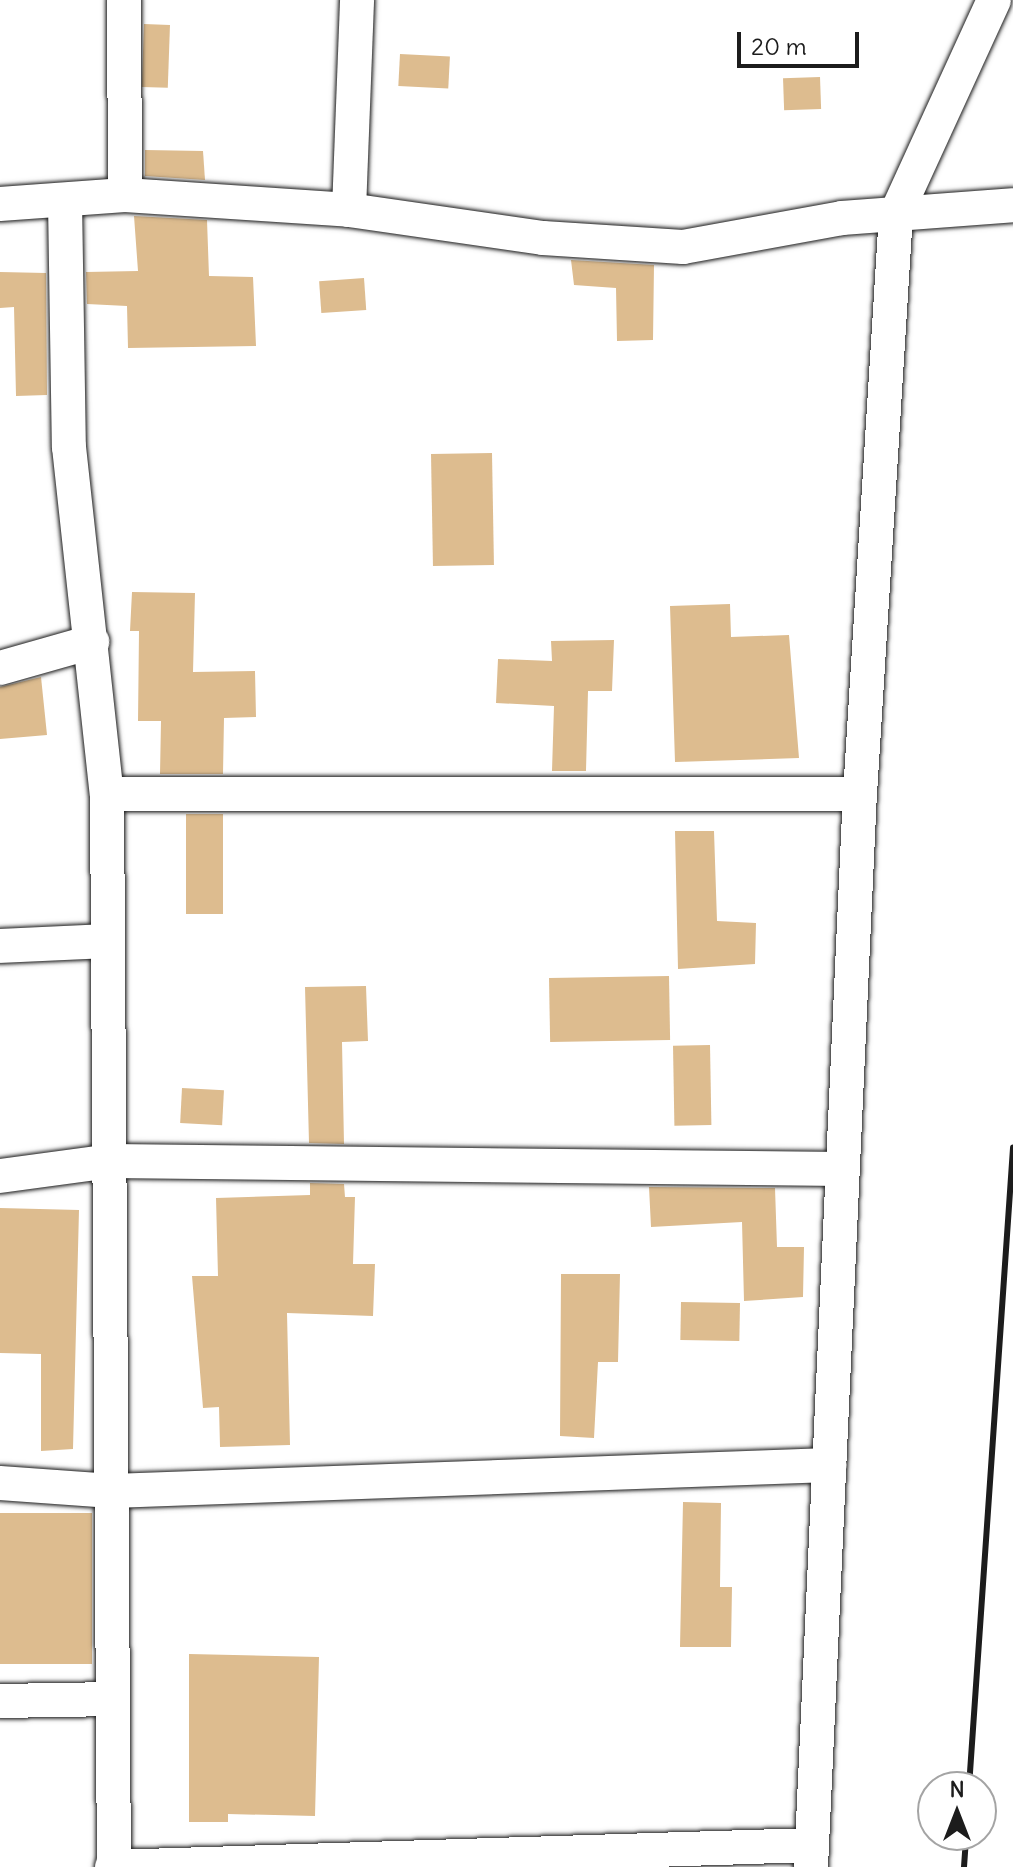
<!DOCTYPE html>
<style>
body{margin:0}
#map{position:relative;width:1013px;height:1867px;overflow:hidden;background:#fff;font-family:Delius,sans-serif}
div>[style]{position:absolute}
.building>*{inset:0;background:#ddbc8f;transform-origin:0 0}
.roads{filter:drop-shadow(0 0 2px #1c1c1c) drop-shadow(0 0 2px #1c1c1c)}
.street>*{height:34px;margin:-17px;padding:0 17px;transform-origin:17px;border-radius:17px;background:#fff}
.rail>*{height:6px;margin:-3px;padding:0 3px;transform-origin:3px;border-radius:3px;background:#1c1c1c}
span{translate:-50% -50%;white-space:nowrap;text-align:center;line-height:1.15;-webkit-text-stroke:6px #fff;paint-order:stroke}
.north{position:absolute;left:917px;top:1771px;width:80px;height:80px;box-sizing:border-box;background:#fff;border:2px solid #a4a4a4;border-radius:50%;rotate:0deg;font-size:22px;font-weight:700;line-height:32px;text-align:center;color:#1c1c1c}
.north::after{content:'';display:block;margin:auto;width:28px;height:36px;background:#1c1c1c;clip-path:polygon(50% 0,100% 100%,50% 72%,0 100%)}
.scale{position:absolute;left:737px;top:32px;width:122px;height:36px;box-sizing:border-box;border:4px solid #1c1c1c;border-top:0;padding-left:10px;font-size:24px;line-height:28px;white-space:nowrap;color:#1c1c1c;-webkit-text-stroke:6px #fff;paint-order:stroke}
</style>
<div id="map">
<div class="building">
<div style="left:144px;top:24px;width:26px;height:63px;rotate:2deg"></div>
<div style="left:400px;top:54px;width:50px;height:32px;rotate:3deg"></div>
<div style="left:820px;top:77px;width:32px;height:37px;rotate:88deg"></div>
<div style="clip-path:polygon(145px 150px,203px 151px,205px 180px,145px 176px)"></div>
<div style="clip-path:polygon(134px 216px,207px 220px,209px 276px,253px 277px,256px 346px,128px 348px,127px 306px,87px 304px,86px 272px,138px 271px)"></div>
<div style="clip-path:polygon(571px 260px,654px 265px,653px 340px,617px 341px,616px 288px,574px 285px)"></div>
<div style="clip-path:polygon(0 272px,46px 273px,47px 395px,16px 396px,14px 307px,0 308px)"></div>
<div style="left:364px;top:278px;width:32px;height:45px;rotate:86deg"></div>
<div style="left:492px;top:453px;width:112px;height:61px;rotate:89deg"></div>
<div style="clip-path:polygon(132px 592px,195px 593px,193px 672px,255px 671px,256px 717px,224px 718px,223px 774px,160px 774px,161px 721px,138px 721px,139px 631px,130px 631px)"></div>
<div style="clip-path:polygon(730px 604px,731px 637px,789px 635px,799px 758px,675px 762px,670px 606px)"></div>
<div style="clip-path:polygon(614px 640px,612px 691px,588px 691px,586px 771px,552px 771px,554px 706px,496px 703px,498px 659px,552px 661px,551px 641px)"></div>
<div style="clip-path:polygon(41px 677px,47px 735px,0 739px,0 687px)"></div>
<div style="left:186px;top:814px;width:37px;height:100px"></div>
<div style="clip-path:polygon(675px 831px,714px 831px,717px 921px,756px 923px,755px 964px,678px 969px)"></div>
<div style="left:669px;top:976px;width:64px;height:120px;rotate:89deg"></div>
<div style="clip-path:polygon(366px 986px,368px 1041px,342px 1042px,344px 1144px,309px 1143px,305px 987px)"></div>
<div style="left:710px;top:1045px;width:80px;height:37px;rotate:89deg"></div>
<div style="left:182px;top:1088px;width:42px;height:35px;rotate:3deg"></div>
<div style="clip-path:polygon(310px 1183px,344px 1184px,345px 1197px,355px 1197px,353px 1264px,375px 1264px,373px 1316px,287px 1313px,290px 1445px,220px 1447px,219px 1407px,203px 1408px,192px 1276px,218px 1276px,216px 1198px,310px 1195px)"></div>
<div style="clip-path:polygon(649px 1187px,775px 1188px,777px 1247px,804px 1247px,803px 1297px,744px 1301px,742px 1222px,651px 1227px)"></div>
<div style="clip-path:polygon(0 1208px,79px 1210px,73px 1449px,41px 1451px,41px 1354px,0 1353px)"></div>
<div style="clip-path:polygon(561px 1274px,620px 1274px,618px 1362px,598px 1362px,594px 1438px,560px 1436px)"></div>
<div style="left:681px;top:1302px;width:59px;height:38px;rotate:1deg"></div>
<div style="clip-path:polygon(683px 1502px,721px 1503px,720px 1587px,732px 1587px,731px 1647px,680px 1647px)"></div>
<div style="left:92px;top:1513px;width:151px;height:92px;rotate:90deg"></div>
<div style="clip-path:polygon(189px 1654px,319px 1657px,315px 1816px,228px 1814px,228px 1822px,189px 1822px)"></div>
</div>
<div class="roads">
<div class="street">
<div style="left:124px;top:0;width:195px;rotate:89.7deg"></div>
<div style="left:65px;top:201px;width:246px;rotate:89.1deg"></div>
<div style="left:69px;top:447px;width:349px;rotate:83.8deg"></div>
<div style="left:107px;top:794px;width:1073px;rotate:89.63deg"></div>
<div style="left:0;top:204px;width:125px;rotate:-4.1deg"></div>
<div style="left:125px;top:195px;width:225px;rotate:3.8deg"></div>
<div style="left:349px;top:210px;width:196px;rotate:8.2deg"></div>
<div style="left:543px;top:238px;width:140px;rotate:3.7deg"></div>
<div style="left:683px;top:247px;width:162px;rotate:-10.3deg"></div>
<div style="left:842px;top:218px;width:171px;rotate:-4.3deg"></div>
<div style="left:349px;top:210px;width:210px;rotate:-87.8deg"></div>
<div style="left:0;top:668px;width:96px;rotate:-15.8deg"></div>
<div style="left:107px;top:794px;width:753px"></div>
<div style="left:0;top:946px;width:107px;rotate:-2.7deg"></div>
<div style="left:0;top:1176px;width:112px;rotate:-7.7deg"></div>
<div style="left:111px;top:1161px;width:732px;rotate:0.63deg"></div>
<div style="left:0;top:1483px;width:112px;rotate:4.1deg"></div>
<div style="left:112px;top:1491px;width:718px;rotate:-2.07deg"></div>
<div style="left:0;top:1701px;width:113px;rotate:-1deg"></div>
<div style="left:112px;top:1867px;width:700px;rotate:-1.8deg"></div>
<div style="left:811px;top:1867px;width:1074px;rotate:-87.39deg"></div>
<div style="left:860px;top:794px;width:581px;rotate:-86.45deg"></div>
<div style="left:896px;top:214px;width:235px;rotate:-65.4deg"></div>
</div>
</div>
<div class="rail">
<div style="left:969px;top:1787px;width:641px;rotate:-86.06deg"></div>
<div style="left:964px;top:1867px;width:32px;rotate:-86deg"></div>
</div>
<div class="north">N</div>
<div class="scale">20 m</div>
</div>
